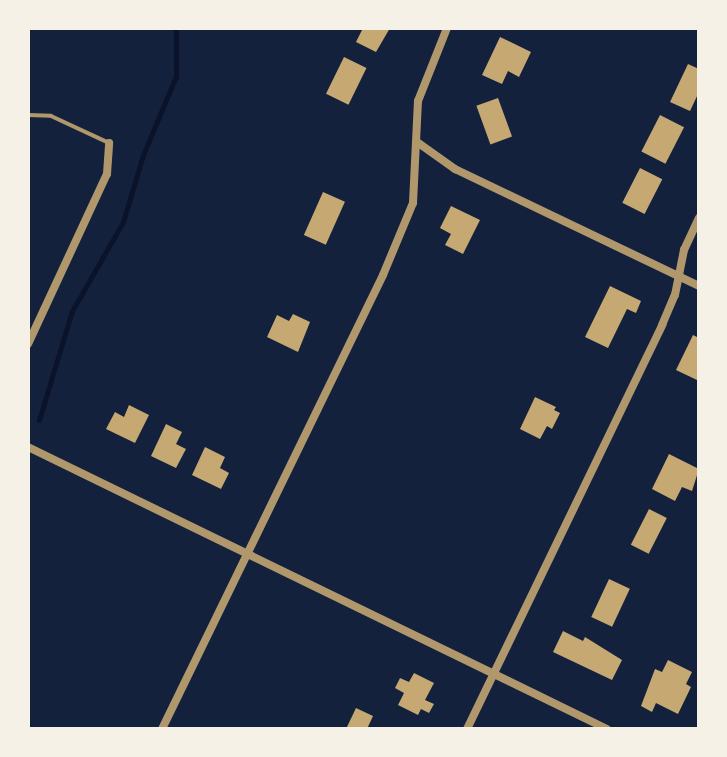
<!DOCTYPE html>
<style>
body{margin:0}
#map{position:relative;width:727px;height:757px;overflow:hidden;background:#14213d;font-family:"Titillium Web",sans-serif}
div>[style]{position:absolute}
.stream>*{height:5px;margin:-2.5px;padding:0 2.5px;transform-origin:2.5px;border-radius:2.5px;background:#0b132b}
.building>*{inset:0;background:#c6a872;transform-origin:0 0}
.service>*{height:4px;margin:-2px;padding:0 2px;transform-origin:2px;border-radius:2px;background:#b1986c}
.minor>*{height:8px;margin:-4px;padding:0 4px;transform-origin:4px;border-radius:4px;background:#b1986c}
span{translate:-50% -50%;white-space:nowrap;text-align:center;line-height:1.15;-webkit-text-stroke:7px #f6f1e7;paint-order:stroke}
.frame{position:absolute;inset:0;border:30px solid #f6f1e7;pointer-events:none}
</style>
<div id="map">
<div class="stream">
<div style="left:39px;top:420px;width:114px;rotate:-73.2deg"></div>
<div style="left:72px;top:311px;width:103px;rotate:-60.2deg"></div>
<div style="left:123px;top:222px;width:70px;rotate:-73.4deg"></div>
<div style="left:143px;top:155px;width:86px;rotate:-67.3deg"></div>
<div style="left:176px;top:76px;width:48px;rotate:-90deg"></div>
</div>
<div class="building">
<div style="clip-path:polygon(363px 28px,390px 28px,376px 52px,356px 42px)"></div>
<div style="clip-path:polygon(500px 37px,531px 52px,519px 77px,508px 71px,502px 84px,482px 75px)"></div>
<div style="left:344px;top:57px;width:25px;height:41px;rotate:26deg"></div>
<div style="clip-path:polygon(688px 64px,699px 69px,699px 92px,690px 111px,670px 102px)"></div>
<div style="left:498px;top:98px;width:41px;height:23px;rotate:70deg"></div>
<div style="left:660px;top:115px;width:27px;height:41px;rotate:27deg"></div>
<div style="left:640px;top:168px;width:25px;height:39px;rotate:27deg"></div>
<div style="left:323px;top:192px;width:24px;height:47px;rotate:24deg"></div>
<div style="clip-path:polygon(451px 206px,480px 220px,463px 254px,445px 245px,451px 234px,440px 228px)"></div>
<div style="clip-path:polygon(610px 286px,641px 301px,636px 313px,627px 309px,608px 348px,585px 337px)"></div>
<div style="clip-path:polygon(293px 314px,310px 322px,298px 352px,267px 337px,277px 315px,289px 321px)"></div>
<div style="clip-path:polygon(693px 335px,699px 338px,697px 380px,676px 370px)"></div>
<div style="clip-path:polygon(535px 397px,556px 407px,554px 410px,560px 413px,552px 429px,547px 426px,540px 439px,520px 429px)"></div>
<div style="clip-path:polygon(129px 405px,149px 415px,135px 443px,106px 429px,115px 412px,124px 417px)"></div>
<div style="clip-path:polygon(166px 424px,182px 432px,176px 444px,186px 449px,176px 468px,151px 456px)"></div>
<div style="clip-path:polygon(205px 447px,225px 457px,220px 468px,229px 473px,221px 489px,192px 475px)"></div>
<div style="clip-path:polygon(669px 454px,699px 469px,692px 491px,682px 487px,675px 501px,652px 489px)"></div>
<div style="left:649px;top:509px;width:20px;height:40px;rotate:27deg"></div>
<div style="left:609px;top:579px;width:23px;height:42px;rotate:25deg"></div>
<div style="clip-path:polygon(563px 631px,583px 641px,585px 637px,622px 660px,612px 680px,553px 652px)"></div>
<div style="clip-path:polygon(668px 660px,692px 672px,686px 684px,691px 687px,678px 714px,656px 703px,652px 712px,641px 706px,655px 669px,662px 672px)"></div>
<div style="clip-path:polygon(414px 673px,434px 683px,425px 700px,434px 704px,429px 713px,421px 709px,418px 715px,398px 705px,404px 693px,395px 688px,400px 678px,409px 682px)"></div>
<div style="clip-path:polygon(356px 708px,373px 716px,367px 729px,346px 729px)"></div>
</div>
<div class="service">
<div style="left:28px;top:115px;width:23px;rotate:2deg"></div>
<div style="left:51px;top:116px;width:62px;rotate:24.9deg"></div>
</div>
<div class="minor">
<div style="left:417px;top:142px;width:47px;rotate:35.4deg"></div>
<div style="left:455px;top:169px;width:271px;rotate:25.6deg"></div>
<div style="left:28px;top:344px;width:187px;rotate:-65.1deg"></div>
<div style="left:107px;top:174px;width:31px;rotate:-86deg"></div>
<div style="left:28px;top:447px;width:644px;rotate:25.97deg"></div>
<div style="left:162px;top:729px;width:505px;rotate:-64.04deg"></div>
<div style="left:383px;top:275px;width:78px;rotate:-67.4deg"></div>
<div style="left:413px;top:203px;width:102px;rotate:-87.2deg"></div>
<div style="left:418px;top:101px;width:79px;rotate:-68.3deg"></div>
<div style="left:467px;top:729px;width:449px;rotate:-64.2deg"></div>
<div style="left:662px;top:325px;width:33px;rotate:-67deg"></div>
<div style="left:675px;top:295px;width:46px;rotate:-78.7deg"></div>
<div style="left:684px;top:250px;width:35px;rotate:-65deg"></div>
</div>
<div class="frame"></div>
</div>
